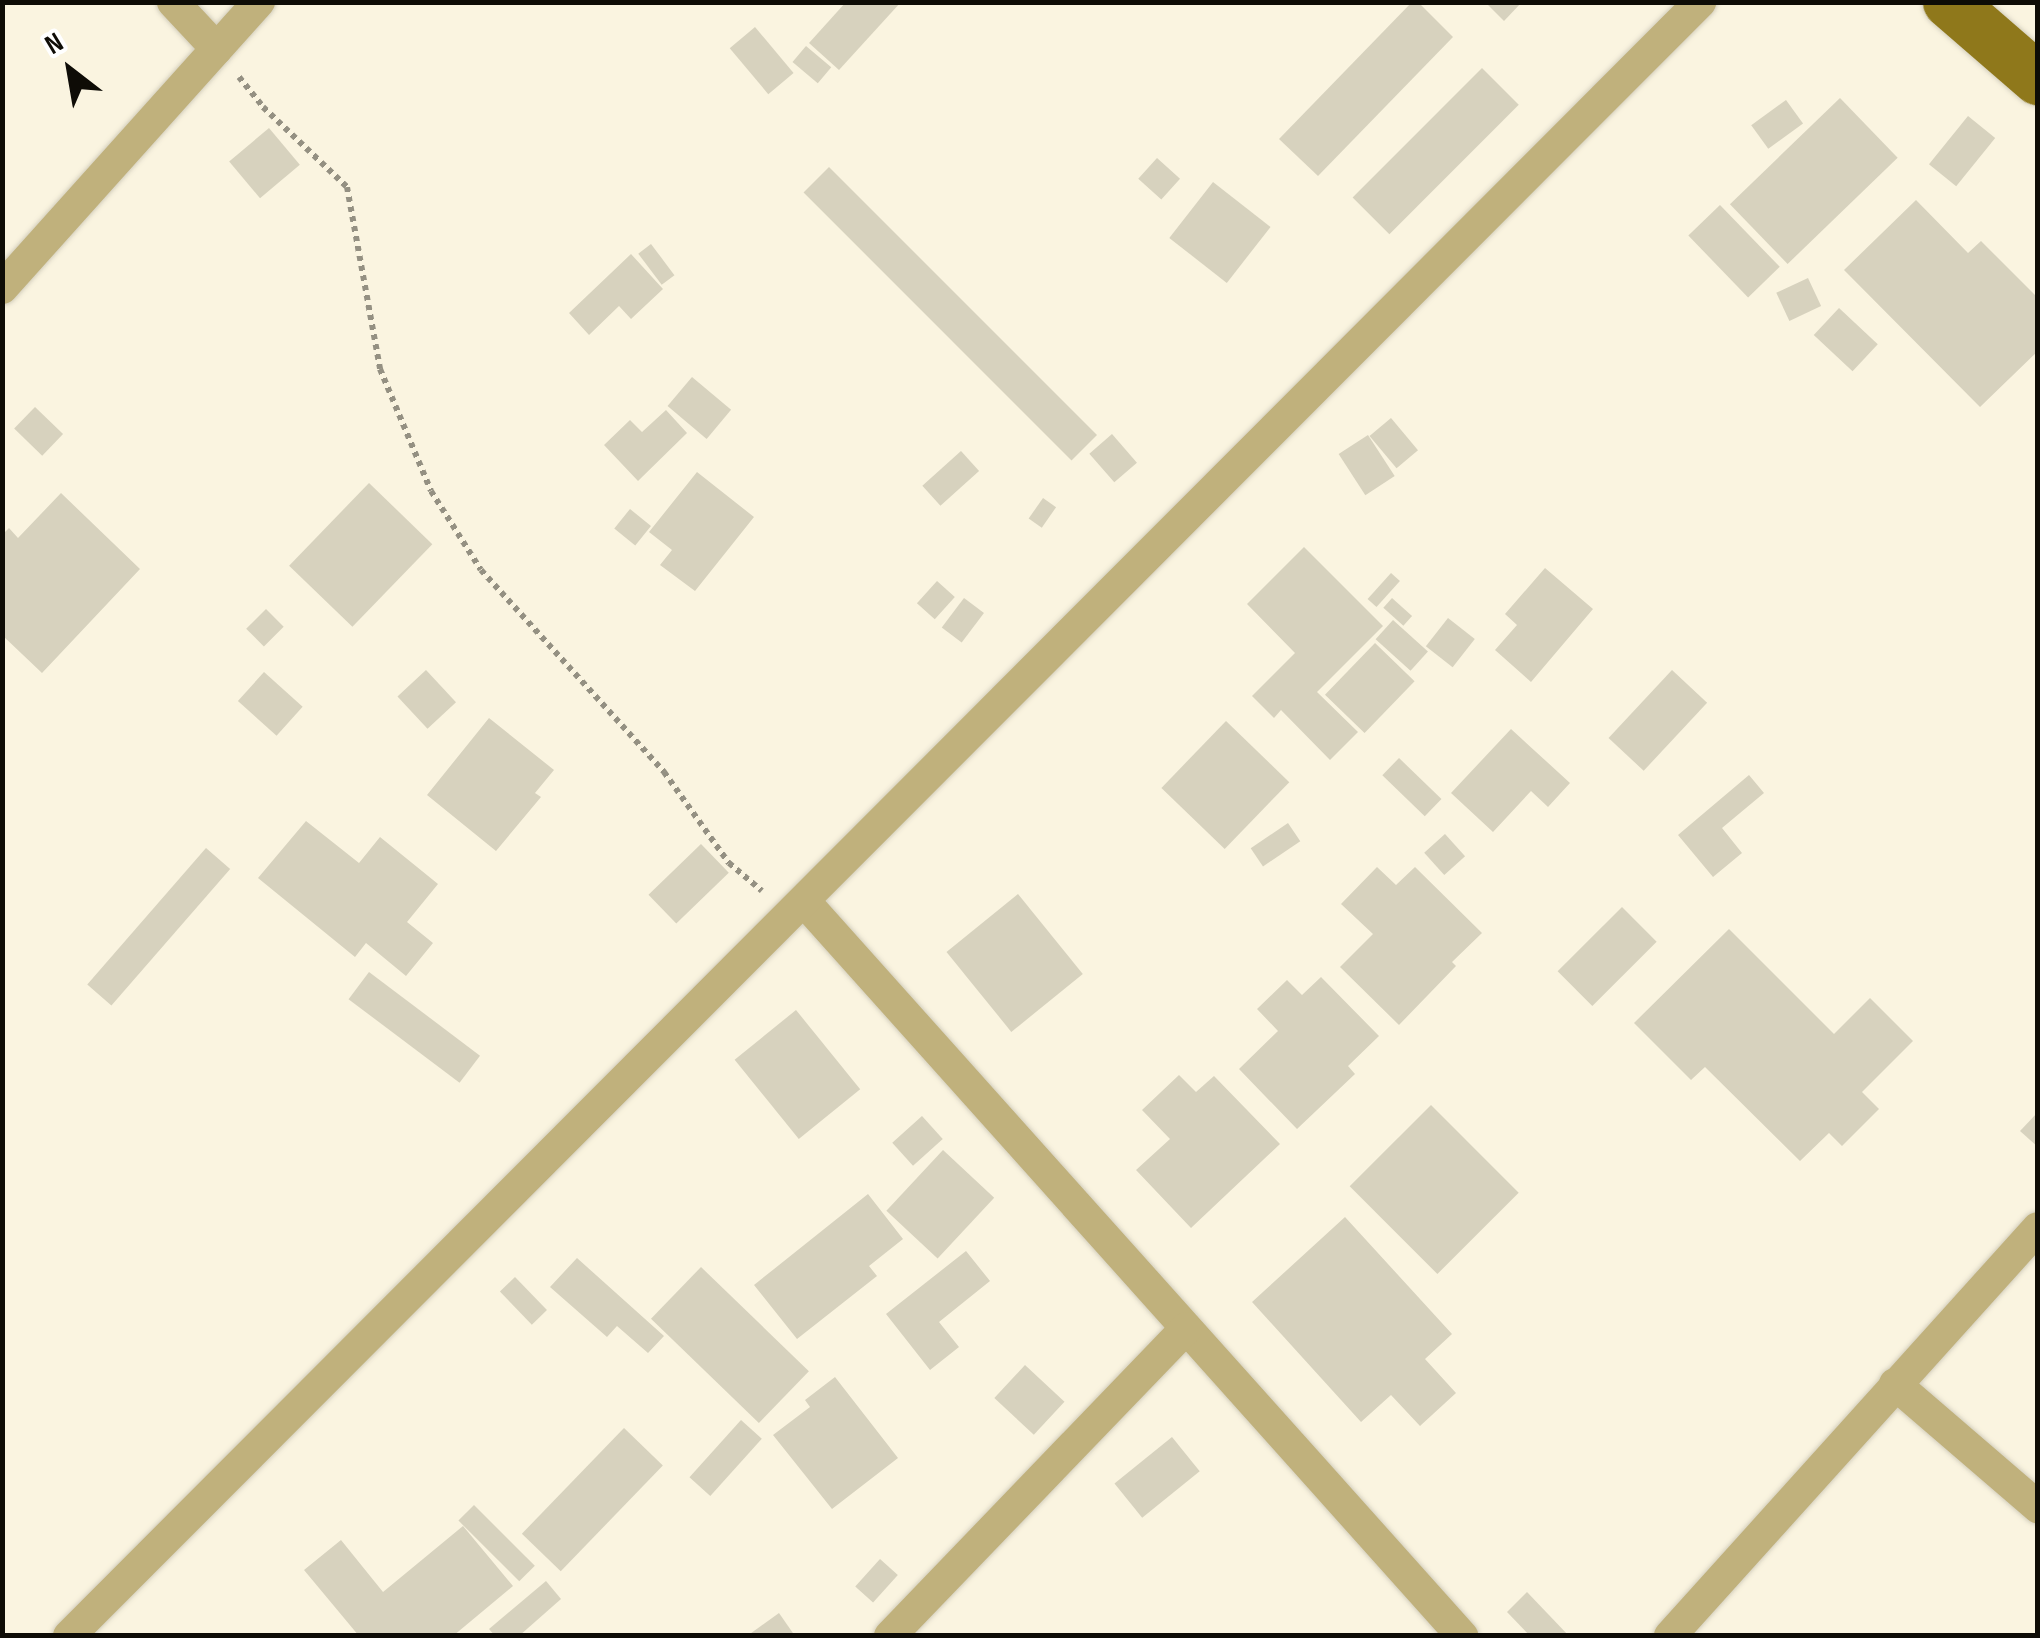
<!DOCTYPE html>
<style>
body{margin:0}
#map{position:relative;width:2040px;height:1638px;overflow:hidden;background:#faf4e0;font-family:"Sofia Sans Condensed",sans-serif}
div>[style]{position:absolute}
.building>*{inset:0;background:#d7d2be;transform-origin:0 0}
.path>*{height:6px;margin-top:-3px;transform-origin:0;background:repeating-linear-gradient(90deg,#949082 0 5px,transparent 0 10px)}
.roads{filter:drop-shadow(0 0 2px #d4cfbd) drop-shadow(0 0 2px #d4cfbd)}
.street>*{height:32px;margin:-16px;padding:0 16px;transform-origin:16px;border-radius:16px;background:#c0b17c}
.primary>*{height:52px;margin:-26px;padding:0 26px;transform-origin:26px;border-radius:26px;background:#8f781b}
span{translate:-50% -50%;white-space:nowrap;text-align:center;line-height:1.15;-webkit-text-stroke:10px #fff;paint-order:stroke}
.frame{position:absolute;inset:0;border:5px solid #0e0c06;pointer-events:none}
.north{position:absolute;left:20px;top:20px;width:100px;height:100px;-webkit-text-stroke:8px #fff;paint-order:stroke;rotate:329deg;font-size:28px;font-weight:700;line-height:40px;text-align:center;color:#0e0c06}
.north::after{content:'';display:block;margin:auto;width:35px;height:45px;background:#0e0c06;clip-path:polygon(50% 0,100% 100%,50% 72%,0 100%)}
</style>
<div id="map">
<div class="building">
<div style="clip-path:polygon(846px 2px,901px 2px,839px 70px,809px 43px)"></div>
<div style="clip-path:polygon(1412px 2px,1418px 2px,1453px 37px,1318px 176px,1279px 139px)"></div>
<div style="clip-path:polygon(1485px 2px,1522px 2px,1504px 21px)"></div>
<div style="left:755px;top:27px;width:60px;height:33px;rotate:50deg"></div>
<div style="left:806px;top:46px;width:33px;height:21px;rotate:40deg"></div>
<div style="left:1482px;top:68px;width:52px;height:183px;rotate:45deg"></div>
<div style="left:1840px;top:98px;width:83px;height:153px;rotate:46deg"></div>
<div style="left:1786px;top:100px;width:29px;height:43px;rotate:54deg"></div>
<div style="left:1968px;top:116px;width:35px;height:62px;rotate:39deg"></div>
<div style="left:269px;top:128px;width:48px;height:52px;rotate:50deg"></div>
<div style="left:1157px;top:158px;width:31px;height:28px;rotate:42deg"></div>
<div style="left:829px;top:167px;width:379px;height:36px;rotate:45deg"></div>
<div style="left:1213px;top:182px;width:73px;height:71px;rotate:38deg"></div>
<div style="clip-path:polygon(1916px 200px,1968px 253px,1981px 241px,2038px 298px,2038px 351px,1980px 407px,1844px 270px)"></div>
<div style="left:1720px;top:205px;width:86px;height:44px;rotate:46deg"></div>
<div style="left:651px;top:244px;width:39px;height:16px;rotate:53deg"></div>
<div style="clip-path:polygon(631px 254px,663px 289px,631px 319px,619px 306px,589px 335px,569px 313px)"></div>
<div style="left:1808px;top:278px;width:31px;height:35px;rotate:65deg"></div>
<div style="left:1839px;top:308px;width:53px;height:37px;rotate:43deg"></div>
<div style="left:692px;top:377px;width:51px;height:38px;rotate:40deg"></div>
<div style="left:35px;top:407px;width:39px;height:30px;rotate:44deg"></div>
<div style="clip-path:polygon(666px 410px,687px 433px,638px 481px,604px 445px,630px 420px,642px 432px)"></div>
<div style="left:1391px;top:418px;width:42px;height:28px;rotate:50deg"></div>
<div style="left:1112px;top:434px;width:38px;height:30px;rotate:49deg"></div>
<div style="left:1368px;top:435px;width:49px;height:35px;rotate:57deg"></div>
<div style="left:961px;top:451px;width:27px;height:52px;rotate:48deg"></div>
<div style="clip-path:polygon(697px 472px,754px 517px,695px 591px,660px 565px,672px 550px,649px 532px)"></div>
<div style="left:369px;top:483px;width:88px;height:115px;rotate:44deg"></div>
<div style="clip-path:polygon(61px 493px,140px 569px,42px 673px,2px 635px,2px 535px,9px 528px,18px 538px)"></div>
<div style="left:1043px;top:498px;width:16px;height:25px;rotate:35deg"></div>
<div style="left:630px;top:509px;width:27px;height:25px;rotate:39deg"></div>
<div style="clip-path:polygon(1304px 547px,1383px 626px,1317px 692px,1358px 732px,1330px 760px,1281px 710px,1274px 718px,1252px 696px,1295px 653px,1247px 604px)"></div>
<div style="clip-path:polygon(1545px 568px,1593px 609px,1531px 682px,1495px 650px,1517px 625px,1505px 614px)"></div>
<div style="left:1391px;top:573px;width:12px;height:35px;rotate:42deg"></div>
<div style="left:937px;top:581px;width:24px;height:30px;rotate:42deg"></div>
<div style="left:964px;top:598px;width:25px;height:37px;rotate:37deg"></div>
<div style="left:1392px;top:598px;width:27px;height:13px;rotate:42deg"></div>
<div style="left:266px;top:609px;width:25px;height:28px;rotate:45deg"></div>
<div style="left:1448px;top:618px;width:34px;height:36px;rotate:38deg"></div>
<div style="left:1393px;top:620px;width:47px;height:26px;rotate:42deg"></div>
<div style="left:1375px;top:643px;width:55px;height:72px;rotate:44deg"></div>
<div style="left:426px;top:670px;width:44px;height:39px;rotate:47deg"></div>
<div style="left:1672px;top:670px;width:48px;height:93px;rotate:43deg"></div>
<div style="left:264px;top:672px;width:52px;height:39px;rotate:42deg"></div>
<div style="clip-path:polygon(489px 718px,554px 770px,535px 793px,541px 797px,496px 851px,427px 795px)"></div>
<div style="left:1226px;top:721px;width:88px;height:93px;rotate:44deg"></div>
<div style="clip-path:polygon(1511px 729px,1570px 783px,1548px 807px,1531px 791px,1493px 832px,1451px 793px)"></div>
<div style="left:1399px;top:758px;width:59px;height:24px;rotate:44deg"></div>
<div style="clip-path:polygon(1749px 775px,1764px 793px,1722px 828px,1742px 853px,1713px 877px,1678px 835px)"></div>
<div style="clip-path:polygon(306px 821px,359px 863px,380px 837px,438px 884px,407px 922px,433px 943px,406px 976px,366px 943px,355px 957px,258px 878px)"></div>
<div style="left:1288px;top:823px;width:22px;height:45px;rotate:56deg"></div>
<div style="left:1445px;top:834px;width:30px;height:28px;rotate:48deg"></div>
<div style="left:701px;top:844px;width:40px;height:73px;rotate:46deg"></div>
<div style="left:206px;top:848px;width:32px;height:181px;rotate:41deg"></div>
<div style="clip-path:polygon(1377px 867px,1396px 885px,1415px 867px,1482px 933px,1452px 962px,1456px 966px,1399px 1025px,1340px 967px,1373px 934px,1341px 904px)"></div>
<div style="left:1018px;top:894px;width:103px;height:92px;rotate:51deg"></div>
<div style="left:1622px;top:907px;width:49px;height:91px;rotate:45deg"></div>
<div style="clip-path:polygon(1729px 929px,1834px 1034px,1870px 998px,1913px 1041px,1862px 1092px,1879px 1109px,1842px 1146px,1829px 1133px,1800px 1161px,1705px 1067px,1691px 1080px,1634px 1023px)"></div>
<div style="left:369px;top:972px;width:139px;height:34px;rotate:37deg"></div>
<div style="clip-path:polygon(1321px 977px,1379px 1036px,1348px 1066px,1355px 1074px,1297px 1129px,1239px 1069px,1278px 1031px,1257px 1009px,1287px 980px,1302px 995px)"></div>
<div style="left:796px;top:1010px;width:102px;height:79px;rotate:51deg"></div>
<div style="clip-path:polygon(1179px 1075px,1196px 1092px,1214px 1076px,1280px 1144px,1191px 1228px,1136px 1170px,1170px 1139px,1142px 1110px)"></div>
<div style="left:1431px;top:1105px;width:124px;height:115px;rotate:45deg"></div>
<div style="clip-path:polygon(2038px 1112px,2038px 1147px,2020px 1131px)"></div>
<div style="left:922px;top:1116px;width:31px;height:40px;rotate:48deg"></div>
<div style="left:943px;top:1150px;width:70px;height:83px;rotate:43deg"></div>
<div style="clip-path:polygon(868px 1194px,903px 1239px,869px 1266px,877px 1276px,797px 1339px,754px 1285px)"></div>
<div style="clip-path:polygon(1345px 1217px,1452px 1334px,1425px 1359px,1456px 1393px,1420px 1426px,1391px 1395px,1361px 1422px,1252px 1302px)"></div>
<div style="clip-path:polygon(966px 1251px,990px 1281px,939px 1322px,959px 1347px,930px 1370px,886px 1314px)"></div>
<div style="clip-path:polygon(577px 1258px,664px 1336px,648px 1353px,617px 1326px,607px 1337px,550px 1287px)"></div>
<div style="left:701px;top:1267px;width:150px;height:72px;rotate:44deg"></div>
<div style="left:515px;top:1277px;width:46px;height:21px;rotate:46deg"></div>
<div style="left:1025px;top:1365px;width:54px;height:45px;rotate:43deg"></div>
<div style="clip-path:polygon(835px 1377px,898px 1458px,832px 1509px,773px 1435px,810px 1407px,805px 1400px)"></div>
<div style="left:741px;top:1420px;width:28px;height:77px;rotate:42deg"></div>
<div style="left:624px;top:1428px;width:54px;height:147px;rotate:44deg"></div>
<div style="left:1172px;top:1437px;width:44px;height:74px;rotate:51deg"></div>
<div style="left:474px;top:1505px;width:86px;height:22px;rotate:45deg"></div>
<div style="clip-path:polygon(463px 1526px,513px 1586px,453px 1636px,359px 1636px,304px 1570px,341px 1540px,383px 1592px)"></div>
<div style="left:880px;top:1559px;width:24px;height:37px;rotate:42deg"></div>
<div style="clip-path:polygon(546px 1581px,561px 1599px,519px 1636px,495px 1636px,489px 1629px)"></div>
<div style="clip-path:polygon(1527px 1592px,1569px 1636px,1530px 1636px,1507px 1612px)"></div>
<div style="clip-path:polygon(779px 1613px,795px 1636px,747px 1636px)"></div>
</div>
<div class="path">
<div style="left:239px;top:77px;width:38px;rotate:51deg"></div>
<div style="left:263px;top:107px;width:116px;rotate:43.6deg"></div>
<div style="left:347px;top:187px;width:185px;rotate:79.7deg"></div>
<div style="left:380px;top:369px;width:132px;rotate:67.3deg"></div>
<div style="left:431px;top:491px;width:93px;rotate:57.7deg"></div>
<div style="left:481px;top:570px;width:273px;rotate:47.8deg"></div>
<div style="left:664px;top:772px;width:112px;rotate:54.5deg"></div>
<div style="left:729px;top:863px;width:43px;rotate:40.3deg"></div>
</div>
<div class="roads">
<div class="street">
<div style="left:173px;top:2px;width:64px;rotate:46.9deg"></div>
<div style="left:2px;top:288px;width:385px;rotate:-48.1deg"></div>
<div style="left:804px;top:901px;width:987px;rotate:48.16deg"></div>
<div style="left:1895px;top:1384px;width:189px;rotate:40.7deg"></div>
<div style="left:69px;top:1636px;width:2309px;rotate:-45.05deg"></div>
<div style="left:890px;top:1636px;width:427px;rotate:-46.1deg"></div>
<div style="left:1670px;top:1636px;width:549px;rotate:-47.95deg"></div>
</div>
<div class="primary">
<div style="left:1949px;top:2px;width:118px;rotate:40.9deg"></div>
</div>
</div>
<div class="frame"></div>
<div class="north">N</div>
</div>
